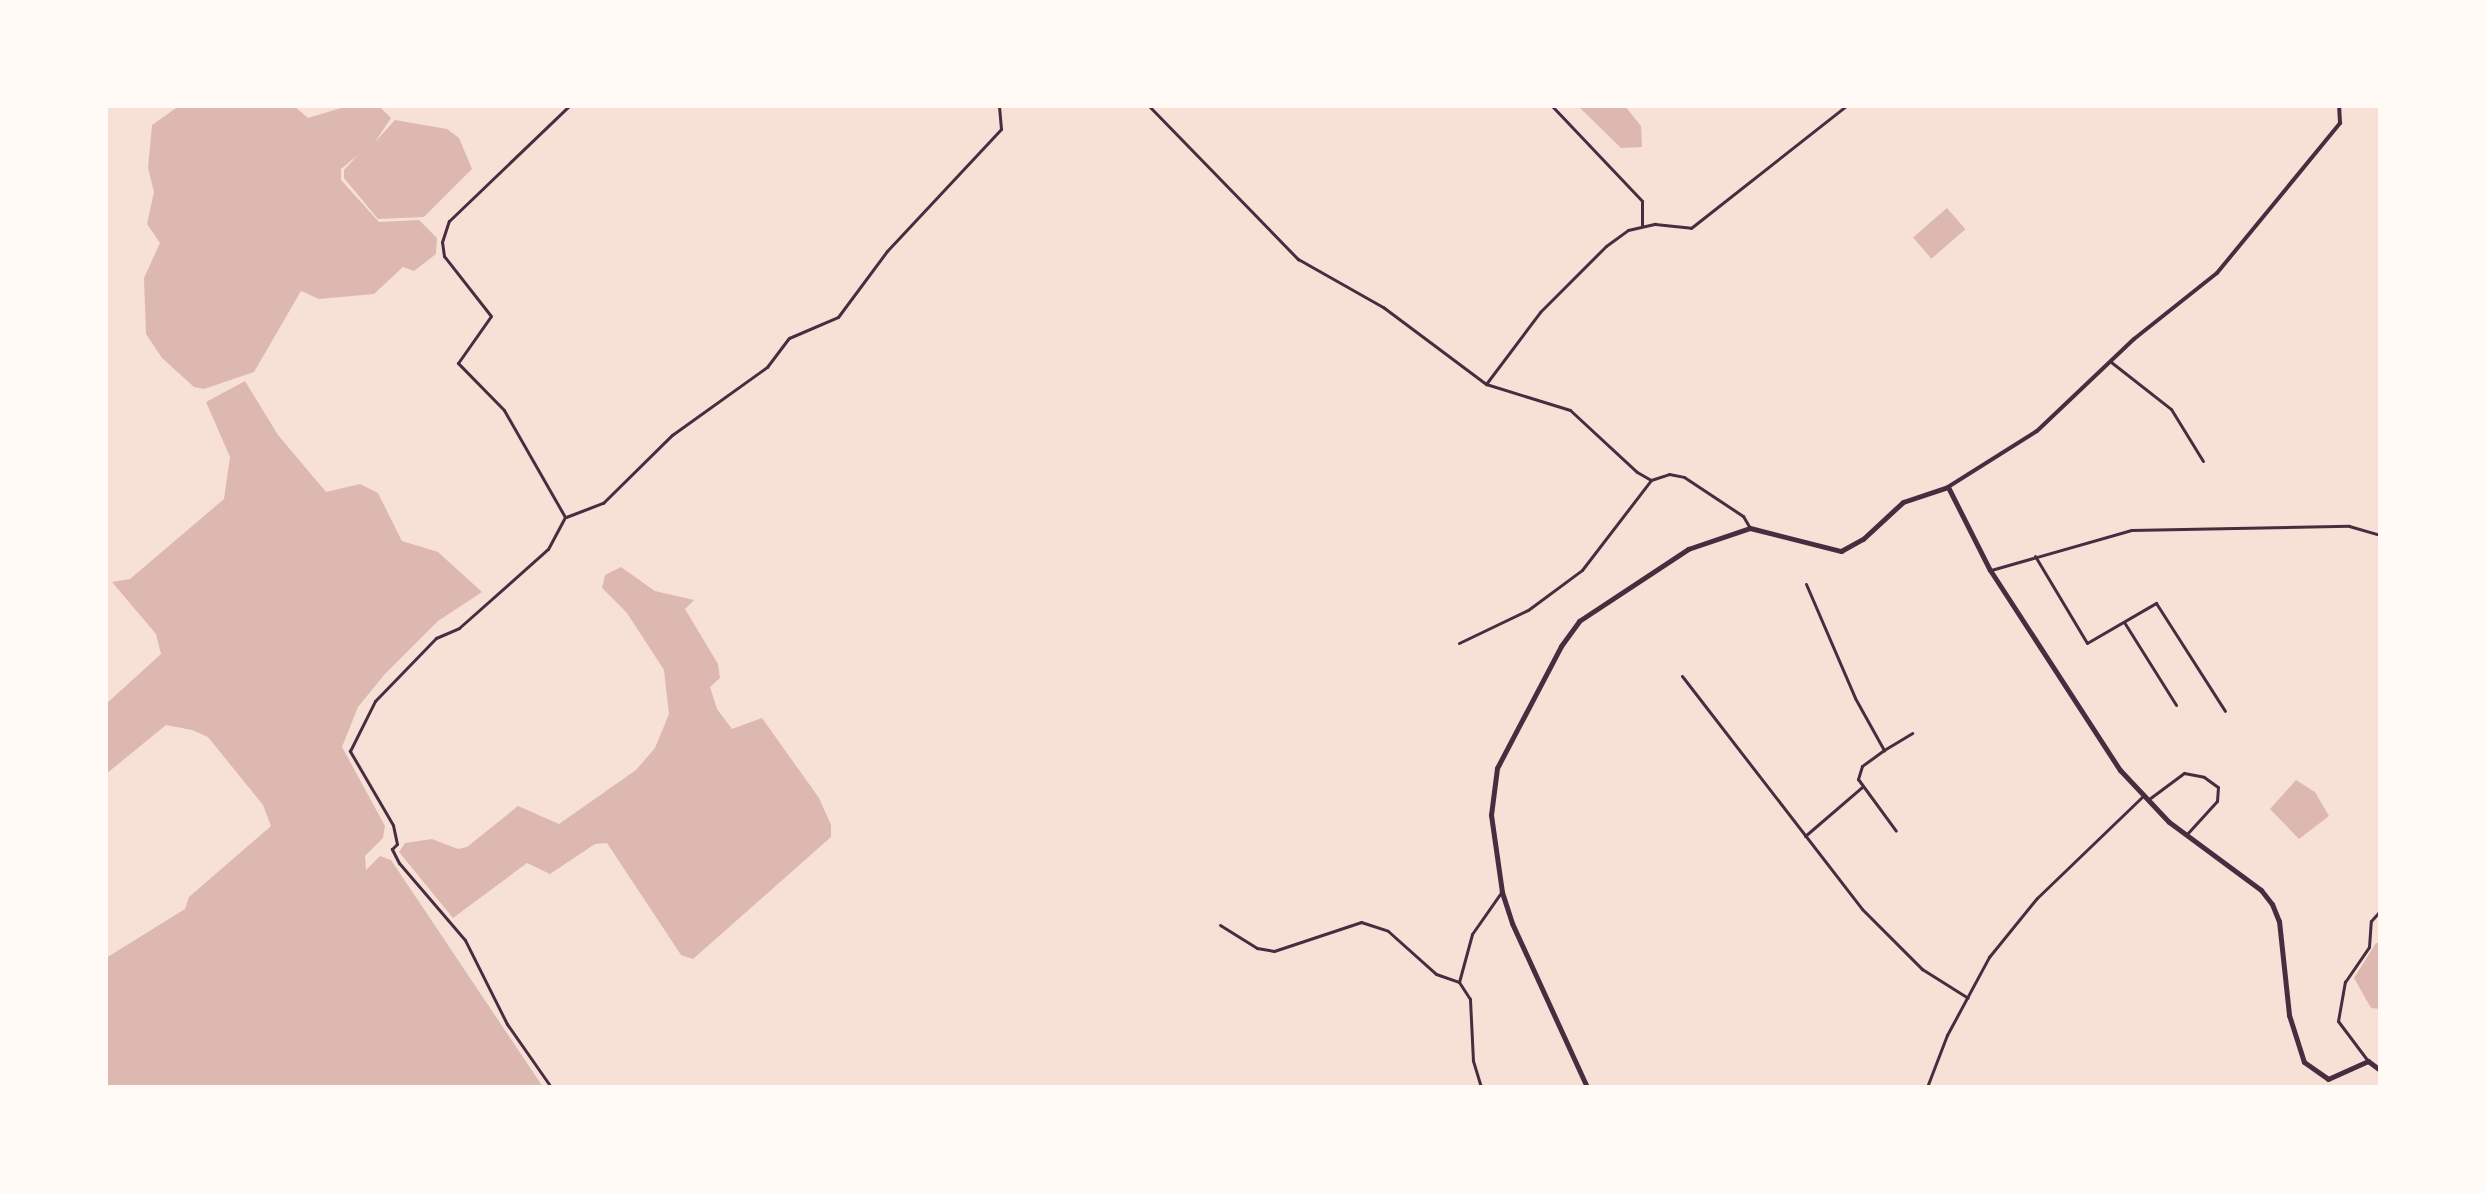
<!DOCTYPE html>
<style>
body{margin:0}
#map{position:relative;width:2486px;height:1193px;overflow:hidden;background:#f7e1d7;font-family:"PT Sans",sans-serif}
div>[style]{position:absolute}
.water>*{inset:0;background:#dcb8b0;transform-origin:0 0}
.minor>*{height:3px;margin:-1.5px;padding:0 1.5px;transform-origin:1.5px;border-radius:1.5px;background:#4a2c40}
.tertiary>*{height:4px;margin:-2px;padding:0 2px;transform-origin:2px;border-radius:2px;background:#4a2c40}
.secondary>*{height:5px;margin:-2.5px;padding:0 2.5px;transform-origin:2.5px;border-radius:2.5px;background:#4a2c40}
span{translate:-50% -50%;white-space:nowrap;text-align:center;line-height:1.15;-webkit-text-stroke:6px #fffaf5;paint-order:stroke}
.frame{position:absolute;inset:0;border:108px solid #fffaf5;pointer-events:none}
</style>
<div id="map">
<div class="water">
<div style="clip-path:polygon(179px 106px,294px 106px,308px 118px,348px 106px,379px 106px,391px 118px,375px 142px,395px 120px,447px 129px,459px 138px,472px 169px,424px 217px,378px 219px,344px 178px,344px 170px,358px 155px,341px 169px,341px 180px,379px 222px,419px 220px,437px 238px,436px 254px,414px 271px,403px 267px,374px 294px,319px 299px,301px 291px,254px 372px,204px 389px,194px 387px,162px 358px,146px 334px,144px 278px,160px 243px,147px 224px,154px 192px,148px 168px,152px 125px)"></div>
<div style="clip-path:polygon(1578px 106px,1625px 106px,1641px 126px,1642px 147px,1621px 148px)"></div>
<div style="left:1947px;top:208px;width:28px;height:45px;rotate:49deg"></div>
<div style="clip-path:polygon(245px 381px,278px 435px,326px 492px,360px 484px,378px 493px,402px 541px,438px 552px,482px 592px,438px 621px,384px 675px,358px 707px,342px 747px,385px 826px,383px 838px,365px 856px,366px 870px,380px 856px,391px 860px,543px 1087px,106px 1087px,106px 958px,185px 909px,189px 897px,271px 826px,263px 805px,208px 737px,192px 730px,166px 725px,106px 774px,106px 704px,161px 654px,156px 634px,112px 582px,130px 579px,224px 499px,230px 457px,206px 402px)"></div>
<div style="clip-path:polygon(621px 567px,655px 591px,694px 600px,685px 609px,718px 664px,720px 678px,710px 687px,717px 709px,732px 729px,762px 718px,819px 798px,831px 825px,831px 837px,693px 959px,681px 955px,607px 843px,595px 844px,550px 874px,527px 863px,453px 918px,399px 852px,405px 843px,432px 839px,458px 849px,467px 847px,518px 806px,559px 824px,636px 770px,655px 748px,669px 714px,664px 670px,627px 613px,602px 588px,605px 575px)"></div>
<div style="clip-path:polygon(2296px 780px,2315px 792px,2329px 816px,2299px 839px,2270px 809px)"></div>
<div style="clip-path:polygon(2376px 943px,2380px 943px,2380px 1009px,2371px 1008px,2354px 978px)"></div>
</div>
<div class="minor">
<div style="left:1149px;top:106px;width:214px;rotate:45.8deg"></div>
<div style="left:1298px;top:259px;width:98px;rotate:29.5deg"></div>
<div style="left:1383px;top:307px;width:129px;rotate:36.8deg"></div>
<div style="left:1486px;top:384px;width:90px;rotate:-53.1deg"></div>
<div style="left:1540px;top:312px;width:93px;rotate:-45deg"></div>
<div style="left:1606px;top:246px;width:27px;rotate:-36deg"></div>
<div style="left:1628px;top:230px;width:28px;rotate:-13deg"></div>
<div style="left:1655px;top:224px;width:36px;rotate:6deg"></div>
<div style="left:1691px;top:228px;width:197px;rotate:-38.2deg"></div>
<div style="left:1552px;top:106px;width:131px;rotate:46.5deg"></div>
<div style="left:1642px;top:201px;width:25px;rotate:90deg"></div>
<div style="left:2111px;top:362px;width:76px;rotate:38.1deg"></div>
<div style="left:2171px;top:409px;width:61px;rotate:58.4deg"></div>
<div style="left:1486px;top:384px;width:88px;rotate:17.2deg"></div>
<div style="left:1570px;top:410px;width:91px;rotate:42.8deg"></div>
<div style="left:1637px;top:472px;width:16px;rotate:30deg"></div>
<div style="left:1651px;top:480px;width:19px;rotate:-18deg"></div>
<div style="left:1669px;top:474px;width:15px;rotate:11deg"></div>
<div style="left:1684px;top:477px;width:71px;rotate:33.5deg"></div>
<div style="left:1743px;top:516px;width:14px;rotate:60deg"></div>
<div style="left:566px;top:517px;width:40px;rotate:-21deg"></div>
<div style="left:603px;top:503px;width:97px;rotate:-44.6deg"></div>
<div style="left:672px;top:435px;width:117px;rotate:-35.6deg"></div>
<div style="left:767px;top:367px;width:36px;rotate:-53deg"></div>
<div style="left:789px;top:338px;width:53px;rotate:-23.2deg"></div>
<div style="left:838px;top:317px;width:82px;rotate:-53.4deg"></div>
<div style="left:887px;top:251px;width:167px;rotate:-46.9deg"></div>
<div style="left:1001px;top:129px;width:23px;rotate:-95deg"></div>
<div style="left:2035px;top:556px;width:101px;rotate:59.1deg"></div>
<div style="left:2087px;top:643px;width:80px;rotate:-30.1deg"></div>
<div style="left:2156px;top:603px;width:128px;rotate:57.4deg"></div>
<div style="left:1991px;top:570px;width:146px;rotate:-15.9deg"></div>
<div style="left:2131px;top:530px;width:218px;rotate:-1.1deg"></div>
<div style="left:2349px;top:526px;width:32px;rotate:16deg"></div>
<div style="left:1806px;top:584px;width:124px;rotate:66.7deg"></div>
<div style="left:1855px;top:698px;width:60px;rotate:60.9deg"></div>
<div style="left:1884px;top:750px;width:27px;rotate:144deg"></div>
<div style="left:1862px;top:766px;width:14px;rotate:107deg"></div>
<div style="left:1858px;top:779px;width:64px;rotate:53.8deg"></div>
<div style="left:2124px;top:622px;width:98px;rotate:57.9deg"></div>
<div style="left:1459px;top:643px;width:76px;rotate:-25.6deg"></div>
<div style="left:1528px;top:610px;width:67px;rotate:-36.5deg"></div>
<div style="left:1582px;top:570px;width:113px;rotate:-52.5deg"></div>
<div style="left:1682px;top:676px;width:294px;rotate:52.3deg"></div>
<div style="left:1862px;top:909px;width:85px;rotate:45deg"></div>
<div style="left:1922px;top:969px;width:54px;rotate:32.2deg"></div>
<div style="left:1884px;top:750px;width:33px;rotate:-31deg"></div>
<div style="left:2149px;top:799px;width:44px;rotate:-36.6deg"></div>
<div style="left:2184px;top:773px;width:20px;rotate:11deg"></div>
<div style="left:2204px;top:777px;width:17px;rotate:36deg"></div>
<div style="left:2218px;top:787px;width:14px;rotate:94deg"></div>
<div style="left:2217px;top:801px;width:45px;rotate:132.3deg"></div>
<div style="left:1805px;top:836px;width:75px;rotate:-40.7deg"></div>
<div style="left:1220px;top:925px;width:44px;rotate:31.9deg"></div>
<div style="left:1257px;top:948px;width:17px;rotate:10deg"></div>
<div style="left:1274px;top:951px;width:92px;rotate:-18.4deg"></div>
<div style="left:1361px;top:922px;width:28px;rotate:18deg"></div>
<div style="left:1388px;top:931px;width:64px;rotate:41.9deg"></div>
<div style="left:1436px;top:974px;width:24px;rotate:19deg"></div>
<div style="left:2368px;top:1061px;width:50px;rotate:-126.9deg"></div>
<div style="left:2338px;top:1021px;width:40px;rotate:-80deg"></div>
<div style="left:2345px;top:982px;width:42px;rotate:-55.6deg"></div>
<div style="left:2369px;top:947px;width:26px;rotate:-86deg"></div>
<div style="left:2371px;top:921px;width:13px;rotate:-48deg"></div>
<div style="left:551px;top:1087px;width:77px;rotate:-124.9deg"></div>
<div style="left:507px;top:1024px;width:94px;rotate:-116.6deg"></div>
<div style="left:465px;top:940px;width:101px;rotate:-130.6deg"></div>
<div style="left:399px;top:863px;width:16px;rotate:-117deg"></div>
<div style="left:392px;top:849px;width:7px;rotate:-45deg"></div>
<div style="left:397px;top:844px;width:19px;rotate:-102deg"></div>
<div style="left:393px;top:825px;width:86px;rotate:-120.2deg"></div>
<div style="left:350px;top:751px;width:56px;rotate:-63.4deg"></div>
<div style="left:375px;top:701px;width:88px;rotate:-45.9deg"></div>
<div style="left:436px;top:638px;width:25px;rotate:-23deg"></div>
<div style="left:459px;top:628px;width:119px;rotate:-41.6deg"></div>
<div style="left:548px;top:549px;width:36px;rotate:-62deg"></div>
<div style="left:565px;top:517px;width:123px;rotate:-119.7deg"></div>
<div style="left:504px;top:410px;width:66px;rotate:-134.4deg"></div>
<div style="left:458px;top:363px;width:57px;rotate:-54.9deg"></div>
<div style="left:491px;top:316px;width:76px;rotate:-128.1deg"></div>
<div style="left:444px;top:256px;width:14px;rotate:-98deg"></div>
<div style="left:442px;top:242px;width:22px;rotate:-72deg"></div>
<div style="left:449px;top:221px;width:166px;rotate:-43.8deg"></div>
<div style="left:1481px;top:1087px;width:27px;rotate:-107deg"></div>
<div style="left:1473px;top:1061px;width:62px;rotate:-92.8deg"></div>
<div style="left:1470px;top:999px;width:20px;rotate:-123deg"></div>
<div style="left:1459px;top:982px;width:50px;rotate:-74.8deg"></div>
<div style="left:1472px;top:934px;width:49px;rotate:-55deg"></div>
<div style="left:1927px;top:1087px;width:56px;rotate:-69deg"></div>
<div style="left:1947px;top:1035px;width:89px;rotate:-61.7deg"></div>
<div style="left:1989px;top:957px;width:76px;rotate:-50.9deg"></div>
<div style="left:2037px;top:898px;width:146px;rotate:-43.9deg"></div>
</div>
<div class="tertiary">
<div style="left:1948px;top:487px;width:105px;rotate:-32.2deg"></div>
<div style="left:2037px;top:431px;width:134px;rotate:-43.5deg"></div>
<div style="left:2134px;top:339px;width:106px;rotate:-38.5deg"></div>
<div style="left:2217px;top:273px;width:194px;rotate:-50.6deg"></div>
<div style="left:2340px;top:123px;width:17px;rotate:-93deg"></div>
</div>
<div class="secondary">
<div style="left:1587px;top:1087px;width:180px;rotate:-114.6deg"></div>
<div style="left:1512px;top:923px;width:33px;rotate:-108deg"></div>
<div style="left:1502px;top:892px;width:78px;rotate:-98.1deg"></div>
<div style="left:1491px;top:815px;width:47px;rotate:-82.7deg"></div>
<div style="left:1497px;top:768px;width:138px;rotate:-62.3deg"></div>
<div style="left:1561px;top:646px;width:31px;rotate:-54deg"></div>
<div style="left:1579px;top:621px;width:131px;rotate:-33.4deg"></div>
<div style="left:1688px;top:549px;width:65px;rotate:-18.7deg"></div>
<div style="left:1750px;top:528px;width:94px;rotate:14.2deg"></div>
<div style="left:1841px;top:551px;width:25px;rotate:-29deg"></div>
<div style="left:1863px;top:539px;width:54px;rotate:-42.8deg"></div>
<div style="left:1903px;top:502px;width:47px;rotate:-18.4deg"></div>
<div style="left:1948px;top:487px;width:93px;rotate:63.2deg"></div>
<div style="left:1990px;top:570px;width:239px;rotate:57deg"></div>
<div style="left:2120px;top:770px;width:71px;rotate:46.7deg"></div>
<div style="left:2169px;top:822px;width:114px;rotate:36.5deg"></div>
<div style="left:2261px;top:890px;width:18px;rotate:52deg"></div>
<div style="left:2272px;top:904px;width:18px;rotate:68deg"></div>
<div style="left:2279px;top:921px;width:95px;rotate:83.9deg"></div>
<div style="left:2289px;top:1015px;width:49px;rotate:72.3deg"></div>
<div style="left:2304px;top:1062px;width:29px;rotate:35deg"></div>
<div style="left:2328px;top:1079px;width:44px;rotate:-24.2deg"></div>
<div style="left:2368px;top:1061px;width:15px;rotate:37deg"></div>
</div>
<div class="frame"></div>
</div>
